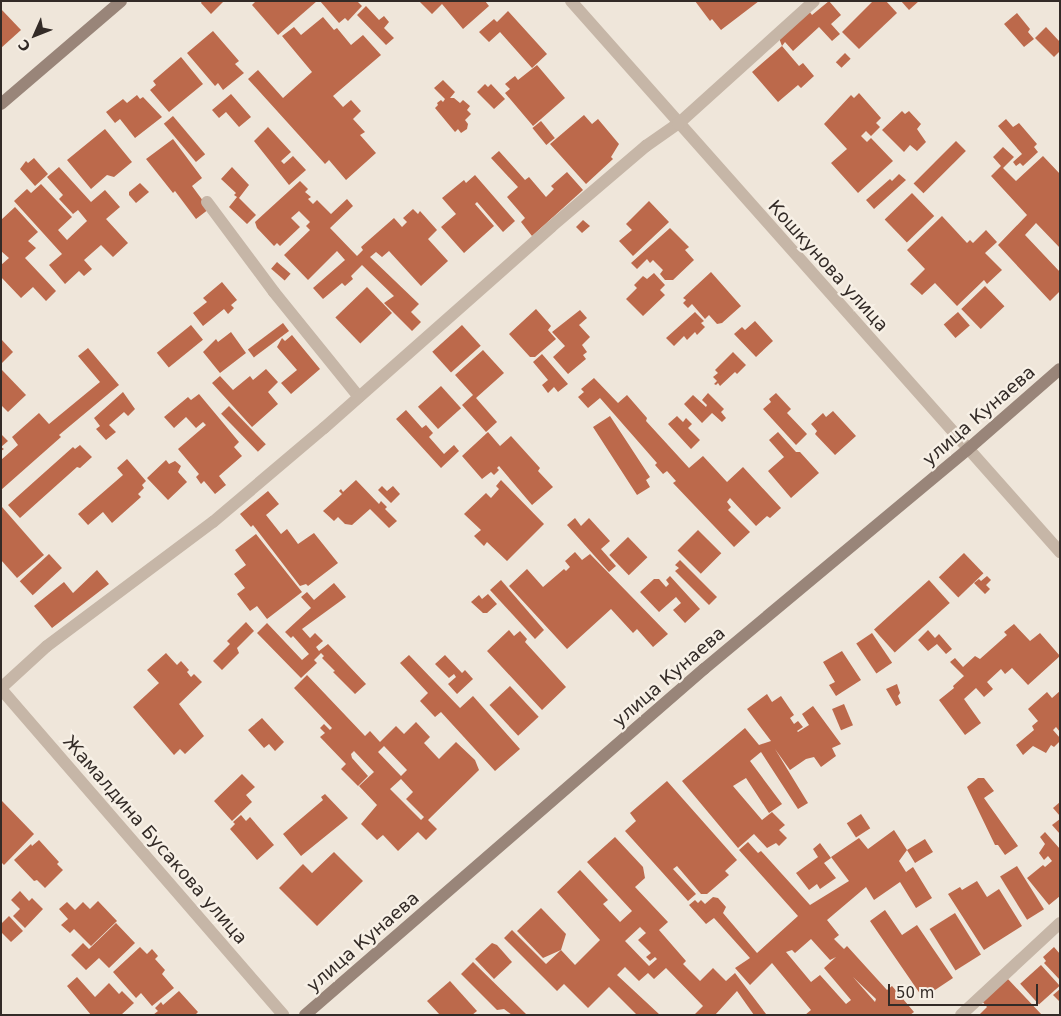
<!DOCTYPE html>
<meta charset="utf-8">
<style>
body{margin:0}
#map{position:relative;width:1061px;height:1016px;overflow:hidden;background:#efe6da;font-family:"DejaVu Sans",sans-serif}
div>[style]{position:absolute}
.building>*{inset:0;background:#bc694b;transform-origin:0 0}
.street>*{height:12px;margin:-6px;padding:0 6px;transform-origin:6px;border-radius:6px;background:#c6b6a7}
.secondary>*{height:12px;margin:-6px;padding:0 6px;transform-origin:6px;border-radius:6px;background:#998579}
span{translate:-50% -50%;white-space:nowrap;text-align:center;line-height:1.15;-webkit-text-stroke:4.5px #f7f0e6;paint-order:stroke}
.street-label{font-size:18px;color:#332b27}
.frame{position:absolute;inset:0;border:2px solid #332b27;pointer-events:none}
.north{position:absolute;left:10px;top:10px;width:50px;height:50px;-webkit-text-stroke:4px #f7f0e6;paint-order:stroke;rotate:226deg;font-size:14px;font-weight:700;line-height:20px;text-align:center;color:#332b27}
.north::after{content:'';display:block;margin:auto;width:18px;height:22px;background:#332b27;clip-path:polygon(50% 0,100% 100%,50% 72%,0 100%)}
.scale{position:absolute;left:888px;top:984px;width:150px;height:22px;box-sizing:border-box;border:2px solid #332b27;border-top:0;padding-left:6px;font-size:15px;line-height:18px;white-space:nowrap;color:#332b27;-webkit-text-stroke:4px #f7f0e6;paint-order:stroke}
</style>
<div id="map">
<div class="building">
<div style="clip-path:polygon(202px 1px,224px 1px,211px 14px,201px 3px)"></div>
<div style="clip-path:polygon(256px 1px,317px 1px,278px 35px,252px 5px)"></div>
<div style="clip-path:polygon(320px 1px,357px 1px,362px 6px,348px 21px,345px 18px,339px 23px)"></div>
<div style="clip-path:polygon(419px 1px,485px 1px,489px 6px,463px 29px,442px 4px,432px 14px)"></div>
<div style="clip-path:polygon(695px 1px,759px 1px,721px 30px,712px 19px,710px 21px)"></div>
<div style="clip-path:polygon(829px 1px,841px 15px,831px 24px,840px 34px,832px 41px,819px 27px,793px 51px,785px 42px,782px 46px,779px 38px,809px 11px,812px 15px)"></div>
<div style="clip-path:polygon(873px 1px,886px 1px,897px 13px,859px 49px,842px 32px)"></div>
<div style="clip-path:polygon(901px 1px,919px 1px,909px 10px)"></div>
<div style="clip-path:polygon(366px 6px,379px 20px,384px 16px,389px 22px,384px 28px,394px 38px,386px 45px,357px 15px)"></div>
<div style="clip-path:polygon(1px 9px,21px 30px,1px 48px)"></div>
<div style="clip-path:polygon(508px 11px,547px 54px,532px 68px,500px 32px,489px 42px,479px 32px,494px 19px,497px 22px)"></div>
<div style="clip-path:polygon(1017px 13px,1030px 29px,1028px 32px,1034px 39px,1024px 47px,1004px 24px)"></div>
<div style="clip-path:polygon(323px 17px,334px 30px,337px 28px,351px 45px,363px 35px,381px 55px,333px 96px,343px 107px,351px 100px,361px 111px,353px 119px,365px 132px,360px 135px,376px 153px,346px 180px,329px 160px,325px 164px,248px 79px,258px 70px,283px 98px,312px 72px,282px 36px,294px 27px,301px 35px)"></div>
<div style="clip-path:polygon(1046px 27px,1060px 42px,1060px 51px,1054px 57px,1035px 38px)"></div>
<div style="clip-path:polygon(213px 31px,239px 61px,235px 64px,244px 73px,223px 90px,218px 83px,215px 86px,187px 53px)"></div>
<div style="clip-path:polygon(782px 46px,799px 66px,803px 63px,814px 76px,801px 88px,798px 85px,778px 102px,752px 72px)"></div>
<div style="left:845px;top:53px;width:8px;height:13px;rotate:45deg"></div>
<div style="clip-path:polygon(181px 57px,203px 84px,169px 112px,150px 90px,156px 85px,153px 81px)"></div>
<div style="clip-path:polygon(537px 65px,565px 98px,533px 126px,505px 93px,510px 89px,505px 84px,515px 76px,518px 80px)"></div>
<div style="clip-path:polygon(443px 80px,455px 92px,450px 98px,454px 98px,460px 103px,463px 100px,470px 106px,467px 110px,471px 114px,465px 120px,468px 124px,467px 129px,461px 133px,458px 129px,455px 132px,435px 108px,438px 105px,437px 103px,441px 100px,443px 102px,445px 99px,434px 88px)"></div>
<div style="clip-path:polygon(485px 84px,488px 87px,491px 84px,505px 99px,494px 109px,477px 92px)"></div>
<div style="clip-path:polygon(859px 93px,881px 118px,876px 123px,880px 127px,871px 136px,866px 131px,861px 136px,867px 142px,871px 138px,893px 161px,858px 193px,831px 163px,847px 149px,824px 124px,851px 95px,854px 98px)"></div>
<div style="clip-path:polygon(231px 94px,251px 117px,239px 127px,226px 112px,219px 118px,212px 110px)"></div>
<div style="clip-path:polygon(137px 95px,140px 99px,143px 97px,162px 117px,135px 138px,120px 119px,115px 123px,106px 112px,123px 99px,127px 103px)"></div>
<div style="clip-path:polygon(902px 111px,905px 114px,909px 111px,921px 124px,917px 129px,926px 142px,917px 151px,910px 145px,904px 152px,882px 130px)"></div>
<div style="clip-path:polygon(584px 115px,592px 124px,598px 119px,619px 144px,611px 157px,613px 159px,586px 184px,550px 144px)"></div>
<div style="left:173px;top:116px;width:50px;height:12px;rotate:50deg"></div>
<div style="clip-path:polygon(1006px 119px,1013px 127px,1019px 123px,1037px 144px,1034px 147px,1038px 152px,1023px 166px,1020px 163px,1016px 166px,1013px 162px,1022px 154px,998px 126px)"></div>
<div style="left:541px;top:121px;width:22px;height:11px;rotate:51deg"></div>
<div style="clip-path:polygon(268px 127px,291px 152px,281px 161px,284px 164px,293px 156px,306px 170px,289px 185px,254px 141px)"></div>
<div style="clip-path:polygon(105px 129px,132px 162px,114px 177px,107px 175px,91px 189px,67px 160px)"></div>
<div style="clip-path:polygon(173px 139px,202px 178px,192px 186px,209px 209px,196px 219px,175px 191px,173px 193px,146px 159px)"></div>
<div style="left:956px;top:141px;width:14px;height:60px;rotate:45deg"></div>
<div style="clip-path:polygon(1003px 147px,1014px 157px,1003px 168px,1016px 181px,1043px 156px,1060px 174px,1060px 248px,1036px 223px,1025px 235px,1060px 272px,1060px 291px,1050px 301px,998px 245px,1027px 215px,991px 176px,1001px 166px,993px 157px)"></div>
<div style="clip-path:polygon(499px 151px,525px 180px,529px 177px,546px 197px,554px 189px,551px 186px,567px 172px,583px 190px,532px 236px,521px 222px,525px 218px,507px 197px,518px 187px,491px 158px)"></div>
<div style="clip-path:polygon(34px 158px,48px 174px,35px 186px,20px 169px,26px 161px,28px 163px)"></div>
<div style="clip-path:polygon(59px 167px,91px 202px,105px 190px,120px 207px,106px 219px,128px 243px,113px 257px,101px 245px,84px 260px,92px 269px,84px 276px,79px 271px,65px 284px,49px 265px,62px 254px,14px 201px,27px 189px,31px 193px,41px 184px,72px 217px,58px 230px,67px 240px,87px 221px,78px 210px,73px 214px,59px 199px,63px 195px,47px 177px)"></div>
<div style="clip-path:polygon(232px 167px,249px 185px,239px 198px,256px 215px,247px 224px,229px 207px,237px 197px,234px 195px,236px 193px,221px 179px)"></div>
<div style="clip-path:polygon(899px 174px,906px 180px,874px 209px,866px 200px,890px 179px,892px 181px)"></div>
<div style="clip-path:polygon(475px 175px,515px 221px,503px 232px,477px 202px,475px 204px,494px 226px,464px 253px,441px 227px,456px 214px,442px 198px,464px 180px,466px 183px)"></div>
<div style="clip-path:polygon(300px 181px,308px 189px,305px 192px,311px 197px,308px 199px,313px 204px,317px 200px,331px 214px,347px 199px,353px 206px,330px 228px,357px 256px,363px 250px,361px 247px,394px 218px,402px 227px,407px 222px,403px 218px,413px 209px,418px 214px,420px 211px,437px 230px,428px 239px,448px 261px,421px 286px,389px 251px,382px 257px,376px 252px,370px 257px,419px 304px,411px 312px,421px 322px,412px 331px,384px 303px,394px 296px,362px 265px,351px 276px,353px 279px,345px 286px,342px 283px,323px 299px,313px 288px,345px 260px,337px 251px,308px 280px,284px 255px,310px 230px,306px 226px,310px 222px,299px 211px,291px 218px,300px 227px,280px 246px,277px 243px,274px 246px,257px 228px,255px 222px)"></div>
<div style="clip-path:polygon(140px 183px,149px 192px,136px 203px,129px 195px,129px 192px)"></div>
<div style="left:912px;top:193px;width:32px;height:38px;rotate:46deg"></div>
<div style="clip-path:polygon(649px 201px,669px 222px,633px 256px,619px 241px,632px 230px,626px 224px)"></div>
<div style="clip-path:polygon(15px 207px,38px 232px,28px 241px,36px 248px,25px 258px,56px 291px,46px 301px,33px 287px,21px 298px,1px 277px,1px 265px,9px 258px,1px 251px,1px 220px)"></div>
<div style="clip-path:polygon(942px 216px,967px 243px,970px 240px,973px 243px,986px 230px,997px 242px,985px 253px,1002px 270px,987px 284px,984px 280px,957px 306px,935px 283px,922px 295px,910px 284px,925px 269px,907px 250px)"></div>
<div style="clip-path:polygon(583px 220px,590px 226px,582px 233px,576px 227px)"></div>
<div style="clip-path:polygon(670px 228px,689px 247px,685px 250px,694px 260px,673px 280px,665px 280px,660px 274px,663px 270px,653px 260px,650px 263px,647px 259px,637px 269px,631px 263px)"></div>
<div style="left:277px;top:262px;width:18px;height:9px;rotate:41deg"></div>
<div style="clip-path:polygon(711px 272px,741px 306px,722px 323px,717px 324px,709px 315px,705px 319px,692px 304px,688px 308px,683px 303px,686px 300px,683px 298px)"></div>
<div style="clip-path:polygon(654px 273px,665px 285px,660px 290px,665px 295px,643px 316px,626px 299px,637px 288px,634px 285px,643px 276px,647px 279px)"></div>
<div style="clip-path:polygon(222px 282px,237px 300px,231px 305px,234px 308px,228px 314px,224px 309px,203px 326px,193px 313px,207px 302px,203px 298px)"></div>
<div style="left:985px;top:286px;width:28px;height:33px;rotate:46deg"></div>
<div style="left:367px;top:287px;width:36px;height:44px;rotate:46deg"></div>
<div style="clip-path:polygon(536px 309px,551px 326px,548px 330px,556px 339px,535px 357px,530px 357px,509px 334px)"></div>
<div style="clip-path:polygon(580px 310px,587px 318px,579px 325px,590px 337px,582px 345px,587px 352px,583px 355px,586px 359px,568px 374px,553px 357px,565px 346px,552px 332px)"></div>
<div style="clip-path:polygon(695px 312px,704px 321px,701px 323px,705px 327px,697px 335px,695px 332px,687px 340px,684px 336px,674px 346px,666px 338px)"></div>
<div style="left:958px;top:312px;width:18px;height:19px;rotate:49deg"></div>
<div style="clip-path:polygon(755px 321px,773px 341px,756px 357px,734px 334px,742px 327px,745px 330px)"></div>
<div style="left:283px;top:323px;width:10px;height:44px;rotate:53deg"></div>
<div style="left:191px;top:325px;width:19px;height:44px;rotate:51deg"></div>
<div style="left:462px;top:325px;width:28px;height:40px;rotate:48deg"></div>
<div style="clip-path:polygon(231px 332px,246px 353px,220px 373px,203px 352px,216px 339px,218px 342px)"></div>
<div style="clip-path:polygon(292px 335px,320px 369px,291px 394px,281px 383px,297px 370px,277px 347px,282px 338px,285px 341px)"></div>
<div style="clip-path:polygon(1px 339px,13px 352px,1px 364px)"></div>
<div style="clip-path:polygon(88px 348px,119px 385px,59px 435px,61px 437px,1px 490px,1px 460px,18px 445px,12px 437px,39px 413px,49px 424px,100px 382px,78px 356px)"></div>
<div style="clip-path:polygon(483px 350px,504px 373px,476px 398px,497px 422px,486px 432px,462px 405px,473px 395px,455px 375px)"></div>
<div style="clip-path:polygon(733px 352px,746px 365px,737px 374px,735px 372px,720px 386px,718px 383px,716px 385px,714px 384px,717px 381px,713px 377px,718px 373px,715px 370px)"></div>
<div style="clip-path:polygon(542px 354px,568px 384px,558px 392px,554px 387px,548px 393px,542px 385px,548px 380px,533px 362px)"></div>
<div style="clip-path:polygon(1px 369px,26px 395px,8px 412px,1px 405px)"></div>
<div style="clip-path:polygon(266px 369px,278px 382px,268px 392px,278px 404px,252px 427px,212px 383px,220px 376px,233px 390px,250px 376px,253px 380px)"></div>
<div style="clip-path:polygon(594px 378px,618px 403px,627px 395px,647px 418px,646px 421px,689px 468px,703px 456px,727px 482px,743px 467px,781px 508px,770px 518px,767px 516px,756px 526px,730px 498px,727px 502px,731px 507px,728px 510px,750px 532px,734px 547px,673px 483px,676px 481px,667px 471px,663px 474px,655px 465px,657px 463px,600px 398px,588px 408px,578px 397px,584px 392px,581px 389px)"></div>
<div style="left:441px;top:386px;width:30px;height:31px;rotate:48deg"></div>
<div style="clip-path:polygon(123px 392px,135px 409px,128px 416px,124px 412px,109px 425px,116px 432px,106px 440px,96px 429px,100px 426px,94px 418px)"></div>
<div style="clip-path:polygon(708px 393px,724px 409px,721px 412px,726px 418px,722px 422px,712px 413px,702px 423px,684px 404px,693px 395px,706px 407px,707px 405px,702px 400px)"></div>
<div style="clip-path:polygon(776px 393px,791px 409px,787px 413px,807px 434px,796px 445px,763px 409px,771px 402px,769px 399px)"></div>
<div style="clip-path:polygon(199px 394px,239px 442px,234px 447px,242px 456px,219px 476px,226px 485px,215px 494px,204px 481px,201px 484px,196px 477px,199px 474px,178px 449px,206px 425px,203px 422px,196px 428px,186px 417px,174px 428px,164px 417px,188px 397px,191px 400px)"></div>
<div style="left:229px;top:406px;width:53px;height:11px;rotate:46deg"></div>
<div style="clip-path:polygon(406px 410px,422px 428px,426px 425px,433px 433px,429px 437px,444px 454px,454px 445px,459px 451px,441px 468px,396px 419px)"></div>
<div style="clip-path:polygon(833px 411px,856px 436px,835px 455px,815px 434px,817px 431px,811px 424px,823px 413px,826px 417px)"></div>
<div style="clip-path:polygon(610px 416px,650px 477px,646px 480px,650px 487px,637px 495px,593px 427px)"></div>
<div style="clip-path:polygon(677px 416px,683px 422px,686px 418px,692px 424px,688px 428px,700px 440px,691px 449px,668px 424px)"></div>
<div style="clip-path:polygon(488px 432px,500px 446px,511px 436px,540px 468px,538px 471px,553px 487px,532px 505px,499px 466px,497px 468px,499px 470px,494px 475px,491px 472px,482px 479px,462px 456px)"></div>
<div style="clip-path:polygon(778px 432px,796px 452px,800px 452px,819px 473px,791px 498px,768px 471px,784px 457px,769px 440px)"></div>
<div style="clip-path:polygon(1px 434px,8px 441px,1px 447px,4px 449px,1px 451px)"></div>
<div style="clip-path:polygon(80px 445px,92px 457px,80px 468px,77px 467px,20px 518px,8px 505px,73px 447px,75px 449px)"></div>
<div style="clip-path:polygon(127px 459px,146px 481px,142px 485px,144px 488px,138px 494px,141px 497px,112px 523px,103px 512px,88px 525px,78px 514px,123px 475px,117px 468px)"></div>
<div style="clip-path:polygon(166px 460px,169px 464px,175px 461px,181px 466px,178px 472px,187px 482px,168px 500px,147px 478px)"></div>
<div style="clip-path:polygon(356px 480px,379px 504px,381px 501px,387px 507px,385px 509px,397px 521px,389px 528px,370px 509px,352px 525px,345px 524px,338px 517px,334px 521px,323px 511px,342px 494px,339px 491px,341px 489px,343px 492px)"></div>
<div style="clip-path:polygon(501px 480px,544px 524px,507px 561px,487px 542px,484px 546px,474px 536px,481px 530px,464px 514px,486px 493px,491px 498px,499px 489px,496px 486px)"></div>
<div style="clip-path:polygon(382px 486px,387px 491px,393px 486px,400px 494px,391px 503px,378px 490px)"></div>
<div style="clip-path:polygon(268px 491px,279px 504px,266px 515px,281px 534px,287px 529px,298px 544px,314px 533px,338px 563px,308px 586px,306px 584px,300px 586px,253px 525px,251px 527px,240px 514px)"></div>
<div style="clip-path:polygon(2px 507px,44px 555px,17px 578px,1px 560px)"></div>
<div style="clip-path:polygon(575px 518px,581px 526px,589px 518px,610px 541px,601px 549px,616px 566px,609px 572px,567px 525px)"></div>
<div style="left:698px;top:530px;width:33px;height:29px;rotate:45deg"></div>
<div style="clip-path:polygon(256px 534px,302px 592px,267px 619px,257px 606px,250px 611px,237px 594px,245px 588px,234px 574px,246px 565px,235px 550px)"></div>
<div style="left:628px;top:537px;width:28px;height:26px;rotate:46deg"></div>
<div style="clip-path:polygon(575px 552px,582px 560px,590px 554px,668px 634px,653px 647px,637px 629px,633px 633px,611px 609px,567px 649px,509px 586px,527px 569px,543px 587px,564px 569px,566px 571px,570px 567px,565px 561px)"></div>
<div style="left:964px;top:553px;width:28px;height:35px;rotate:46deg"></div>
<div style="left:49px;top:554px;width:19px;height:40px;rotate:47deg"></div>
<div style="clip-path:polygon(680px 560px,717px 597px,709px 605px,675px 571px,679px 568px,675px 565px)"></div>
<div style="clip-path:polygon(97px 570px,109px 584px,52px 628px,34px 606px,64px 582px,73px 593px)"></div>
<div style="clip-path:polygon(670px 576px,700px 609px,685px 623px,673px 610px,681px 603px,676px 597px,659px 612px,640px 592px,654px 579px,659px 579px,666px 587px,669px 584px,666px 580px)"></div>
<div style="clip-path:polygon(987px 576px,991px 580px,986px 585px,990px 589px,985px 594px,974px 583px,979px 579px,981px 581px)"></div>
<div style="clip-path:polygon(501px 580px,544px 630px,535px 639px,490px 590px)"></div>
<div style="left:929px;top:580px;width:31px;height:74px;rotate:48deg"></div>
<div style="clip-path:polygon(334px 583px,346px 597px,302px 629px,310px 638px,315px 633px,323px 641px,316px 647px,319px 651px,328px 644px,366px 684px,355px 694px,333px 672px,335px 671px,322px 658px,324px 656px,321px 653px,314px 660px,317px 663px,301px 678px,257px 633px,267px 623px,302px 660px,309px 654px,293px 636px,291px 638px,285px 632px,311px 608px,301px 597px,307px 592px,314px 600px)"></div>
<div style="clip-path:polygon(488px 594px,497px 604px,487px 613px,483px 613px,471px 602px,479px 595px,482px 599px)"></div>
<div style="clip-path:polygon(246px 622px,254px 631px,237px 648px,239px 653px,222px 670px,213px 661px,230px 644px,227px 641px)"></div>
<div style="clip-path:polygon(1014px 624px,1030px 641px,1040px 633px,1060px 656px,1028px 685px,1012px 668px,1005px 674px,1001px 669px,987px 682px,993px 689px,984px 697px,976px 688px,964px 699px,981px 723px,965px 735px,939px 700px,954px 688px,953px 686px,964px 676px,950px 662px,955px 658px,963px 667px,975px 656px,980px 659px,1007px 635px,1004px 632px)"></div>
<div style="clip-path:polygon(509px 630px,514px 636px,520px 631px,527px 639px,525px 642px,566px 687px,542px 710px,487px 651px)"></div>
<div style="clip-path:polygon(928px 630px,935px 638px,939px 634px,952px 649px,946px 654px,937px 644px,928px 651px,918px 640px)"></div>
<div style="left:872px;top:633px;width:36px;height:19px;rotate:56deg"></div>
<div style="clip-path:polygon(842px 651px,861px 680px,836px 696px,829px 685px,835px 682px,823px 662px)"></div>
<div style="clip-path:polygon(166px 653px,177px 665px,181px 661px,189px 670px,187px 672px,191px 677px,194px 674px,202px 682px,179px 704px,204px 736px,185px 754px,180px 749px,174px 755px,133px 707px,159px 683px,147px 670px)"></div>
<div style="clip-path:polygon(409px 655px,460px 708px,473px 696px,520px 749px,495px 771px,441px 712px,435px 717px,420px 701px,428px 693px,400px 663px)"></div>
<div style="clip-path:polygon(445px 655px,462px 673px,465px 670px,473px 679px,457px 694px,448px 684px,456px 677px,454px 674px,449px 678px,435px 664px)"></div>
<div style="clip-path:polygon(evenodd,307px 675px,365px 736px,370px 731px,380px 742px,396px 726px,404px 734px,416px 722px,430px 737px,424px 743px,439px 759px,456px 742px,475px 760px,479px 770px,428px 820px,437px 829px,426px 840px,418px 832px,398px 851px,383px 835px,377px 840px,361px 824px,377px 805px,359px 786px,374px 772px,354px 751px,351px 754px,352px 758px,368px 776px,358px 786px,341px 769px,346px 764px,320px 737px,325px 733px,320px 728px,324px 724px,330px 730px,332px 728px,294px 688px,307px 675px,384px 746px,407px 770px,401px 776px,378px 752px,384px 746px,307px 675px,401px 779px,413px 792px,406px 799px,424px 817px,421px 820px,390px 789px,401px 779px)"></div>
<div style="clip-path:polygon(897px 684px,900px 693px,898px 696px,901px 703px,896px 706px,886px 689px)"></div>
<div style="left:510px;top:686px;width:42px;height:28px;rotate:47deg"></div>
<div style="clip-path:polygon(1060px 691px,1060px 732px,1056px 727px,1053px 730px,1060px 738px,1060px 741px,1054px 747px,1051px 745px,1046px 753px,1033px 746px,1023px 755px,1016px 745px,1034px 730px,1032px 726px,1038px 721px,1028px 709px,1047px 692px,1052px 698px)"></div>
<div style="clip-path:polygon(767px 694px,772px 702px,781px 696px,794px 715px,790px 718px,794px 724px,798px 721px,803px 727px,797px 731px,798px 732px,809px 725px,802px 714px,813px 706px,841px 744px,832px 748px,836px 756px,821px 767px,814px 757px,806px 759px,790px 770px,775px 749px,808px 803px,798px 809px,761px 752px,750px 761px,782px 804px,769px 813px,746px 778px,733px 786px,762px 820px,772px 812px,785px 825px,779px 830px,787px 838px,779px 846px,776px 843px,767px 848px,754px 834px,738px 848px,682px 781px,745px 728px,759px 745px,771px 741px,747px 709px)"></div>
<div style="left:844px;top:704px;width:23px;height:13px;rotate:67deg"></div>
<div style="clip-path:polygon(262px 718px,284px 742px,275px 751px,269px 744px,264px 748px,248px 730px)"></div>
<div style="clip-path:polygon(242px 774px,255px 787px,246px 795px,252px 802px,232px 821px,214px 801px)"></div>
<div style="clip-path:polygon(978px 778px,984px 778px,994px 791px,984px 798px,1018px 846px,1005px 855px,998px 845px,995px 845px,967px 787px)"></div>
<div style="clip-path:polygon(667px 781px,737px 860px,725px 871px,729px 875px,707px 894px,701px 894px,677px 866px,673px 869px,696px 894px,688px 901px,625px 831px,636px 821px,630px 813px)"></div>
<div style="clip-path:polygon(325px 794px,348px 818px,301px 856px,283px 834px,323px 800px,321px 797px)"></div>
<div style="clip-path:polygon(1px 800px,34px 834px,4px 865px,1px 862px)"></div>
<div style="clip-path:polygon(1060px 802px,1060px 816px,1053px 808px)"></div>
<div style="left:861px;top:814px;width:17px;height:17px;rotate:57deg"></div>
<div style="clip-path:polygon(241px 815px,246px 821px,250px 817px,274px 845px,257px 860px,230px 829px,235px 824px,233px 822px)"></div>
<div style="clip-path:polygon(1060px 819px,1060px 834px,1052px 825px)"></div>
<div style="clip-path:polygon(evenodd,894px 830px,907px 850px,925px 839px,933px 852px,915px 863px,907px 850px,899px 861px,906px 872px,913px 867px,932px 898px,916px 908px,900px 882px,874px 900px,866px 887px,827px 920px,839px 935px,834px 939px,844px 949px,847px 946px,887px 990px,892px 986px,914px 1012px,910px 1015px,805px 1015px,811px 1010px,772px 963px,750px 985px,735px 968px,750px 958px,714px 918px,706px 924px,689px 905px,695px 900px,698px 903px,701px 900px,705px 904px,713px 897px,718px 898px,726px 907px,723px 913px,757px 953px,798px 916px,739px 850px,748px 842px,758px 853px,761px 851px,810px 905px,849px 881px,831px 857px,859px 838px,868px 849px,894px 830px,811px 939px,830px 960px,836px 957px,824px 968px,851px 1000px,846px 1004px,820px 975px,811px 982px,786px 952px,792px 950px,795px 953px,811px 939px,894px 830px,853px 977px,876px 999px,875px 1002px,853px 977px)"></div>
<div style="clip-path:polygon(1045px 832px,1060px 849px,1060px 896px,1049px 905px,1027px 878px,1043px 865px,1045px 867px,1052px 861px,1048px 856px,1044px 860px,1039px 853px,1045px 844px,1040px 837px)"></div>
<div style="clip-path:polygon(evenodd,615px 837px,643px 867px,645px 878px,635px 887px,668px 922px,659px 930px,686px 961px,683px 964px,700px 981px,713px 968px,726px 981px,735px 973px,766px 1014px,754px 1015px,737px 991px,715px 1015px,694px 1015px,703px 1006px,666px 968px,654px 979px,648px 973px,639px 981px,625px 967px,617px 975px,660px 1015px,637px 1015px,609px 987px,588px 1008px,564px 984px,557px 991px,504px 938px,512px 930px,546px 964px,561px 950px,575px 965px,600px 940px,557px 892px,580px 870px,608px 900px,603px 904px,620px 922px,632px 911px,587px 862px,615px 837px,640px 927px,646px 933px,638px 940px,651px 953px,646px 957px,650px 961px,655px 957px,657px 959px,649px 966px,625px 941px,640px 927px)"></div>
<div style="clip-path:polygon(39px 840px,59px 862px,57px 864px,63px 870px,45px 888px,37px 880px,34px 881px,14px 860px,31px 844px,32px 846px)"></div>
<div style="clip-path:polygon(820px 843px,831px 858px,824px 863px,836px 878px,820px 889px,817px 884px,809px 890px,796px 873px,818px 857px,813px 849px)"></div>
<div style="clip-path:polygon(334px 852px,363px 881px,317px 926px,279px 888px,303px 864px,312px 873px)"></div>
<div style="left:1017px;top:866px;width:51px;height:20px;rotate:58deg"></div>
<div style="clip-path:polygon(977px 881px,987px 897px,999px 889px,1022px 926px,984px 950px,948px 894px,960px 887px,962px 890px)"></div>
<div style="clip-path:polygon(20px 891px,29px 901px,32px 898px,43px 909px,25px 928px,13px 916px,20px 909px,11px 900px)"></div>
<div style="clip-path:polygon(98px 901px,117px 921px,91px 946px,74px 929px,70px 933px,61px 925px,68px 919px,59px 909px,67px 902px,75px 910px,83px 902px,90px 909px)"></div>
<div style="clip-path:polygon(541px 908px,566px 934px,561px 950px,543px 958px,517px 931px)"></div>
<div style="clip-path:polygon(885px 910px,902px 935px,917px 925px,953px 978px,923px 998px,870px 921px)"></div>
<div style="left:955px;top:913px;width:49px;height:30px;rotate:58deg"></div>
<div style="clip-path:polygon(9px 916px,23px 931px,11px 942px,1px 932px,1px 924px)"></div>
<div style="clip-path:polygon(116px 923px,135px 943px,109px 968px,99px 958px,86px 970px,71px 955px,83px 943px,89px 949px)"></div>
<div style="clip-path:polygon(492px 943px,497px 945px,512px 962px,494px 979px,475px 959px)"></div>
<div style="clip-path:polygon(140px 947px,147px 954px,152px 949px,158px 956px,155px 959px,165px 970px,162px 974px,174px 988px,152px 1006px,141px 993px,136px 998px,113px 972px)"></div>
<div style="clip-path:polygon(1054px 947px,1060px 954px,1060px 980px,1044px 963px,1046px 961px,1043px 957px)"></div>
<div style="clip-path:polygon(473px 962px,527px 1015px,512px 1015px,504px 1009px,497px 1010px,461px 974px)"></div>
<div style="left:1041px;top:965px;width:28px;height:28px;rotate:48deg"></div>
<div style="clip-path:polygon(77px 977px,95px 997px,109px 983px,119px 994px,122px 991px,134px 1003px,121px 1015px,91px 1015px,67px 986px)"></div>
<div style="clip-path:polygon(1007px 978px,1042px 1015px,979px 1015px,987px 1007px,982px 1001px)"></div>
<div style="clip-path:polygon(450px 981px,477px 1011px,472px 1015px,440px 1015px,427px 1001px)"></div>
<div style="clip-path:polygon(1060px 989px,1060px 1002px,1053px 995px)"></div>
<div style="clip-path:polygon(179px 991px,198px 1012px,195px 1015px,153px 1015px,158px 1011px,155px 1008px,161px 1002px,163px 1005px)"></div>
</div>
<div class="street">
<div style="left:571px;top:1px;width:737px;rotate:48.41deg"></div>
<div style="left:207px;top:202px;width:112px;rotate:53.3deg"></div>
<div style="left:274px;top:292px;width:135px;rotate:51deg"></div>
<div style="left:1px;top:688px;width:62px;rotate:-42.4deg"></div>
<div style="left:47px;top:646px;width:207px;rotate:-36.8deg"></div>
<div style="left:213px;top:522px;width:145px;rotate:-40.3deg"></div>
<div style="left:324px;top:428px;width:303px;rotate:-41.5deg"></div>
<div style="left:551px;top:227px;width:125px;rotate:-40.5deg"></div>
<div style="left:646px;top:146px;width:39px;rotate:-35deg"></div>
<div style="left:678px;top:124px;width:183px;rotate:-42.1deg"></div>
<div style="left:1px;top:689px;width:431px;rotate:49.1deg"></div>
<div style="left:961px;top:1015px;width:135px;rotate:-42.9deg"></div>
</div>
<div class="secondary">
<div style="left:1px;top:104px;width:158px;rotate:-40.6deg"></div>
<div style="left:305px;top:1015px;width:528px;rotate:-40.93deg"></div>
<div style="left:704px;top:669px;width:342px;rotate:-39.8deg"></div>
<div style="left:967px;top:450px;width:123px;rotate:-41.1deg"></div>
</div>
<div class="street-label">
<span style="left:828px;top:266px;rotate:48deg">Кошкунова улица</span>
<span style="left:979px;top:416px;rotate:-41deg">улица Кунаева</span>
<span style="left:669px;top:677px;rotate:-41deg">улица Кунаева</span>
<span style="left:155px;top:840px;rotate:49deg">Жамалдина Бусакова улица</span>
<span style="left:363px;top:942px;rotate:-41deg">улица Кунаева</span>
</div>
<div class="frame"></div>
<div class="north">С</div>
<div class="scale">50 m</div>
</div>
